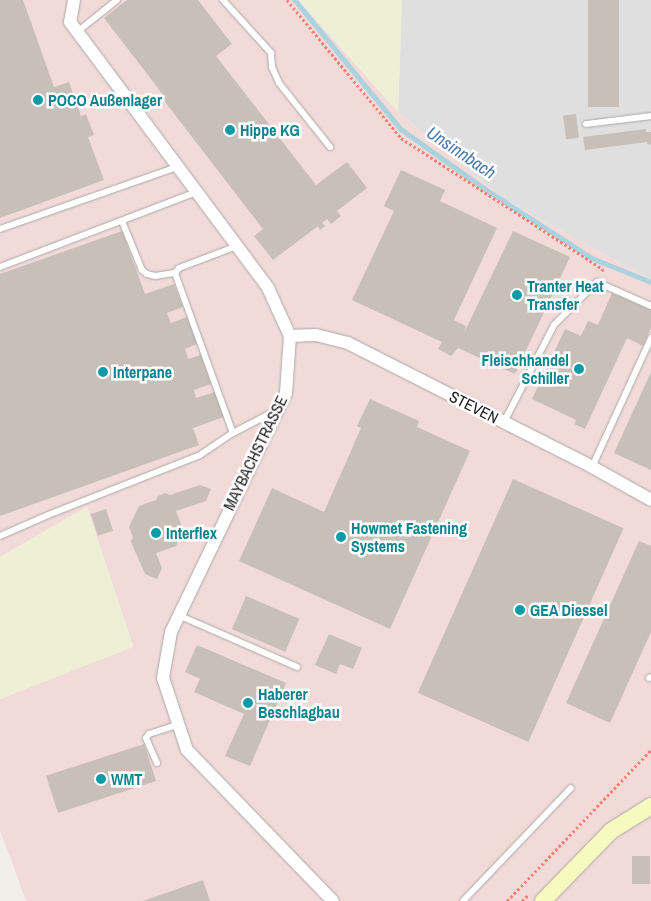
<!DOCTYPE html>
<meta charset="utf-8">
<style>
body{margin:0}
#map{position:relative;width:651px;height:901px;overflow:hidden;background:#f2efe9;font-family:"Archivo Narrow",sans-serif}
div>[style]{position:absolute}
.residential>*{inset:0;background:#e0dfdf}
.commercial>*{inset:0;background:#f2dad9}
.farmland>*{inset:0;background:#eef0d5}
.stream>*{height:4.5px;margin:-2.25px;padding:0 2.25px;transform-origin:2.25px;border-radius:2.25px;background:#aad3df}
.building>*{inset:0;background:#c7bfb8;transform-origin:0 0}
.path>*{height:2.5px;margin-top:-1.25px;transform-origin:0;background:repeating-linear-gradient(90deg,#fa8072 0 2.5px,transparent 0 5px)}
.roads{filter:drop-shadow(0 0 1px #a9a9a9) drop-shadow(0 0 1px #a9a9a9)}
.lane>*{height:6px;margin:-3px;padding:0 3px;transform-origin:3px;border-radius:3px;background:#fff}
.street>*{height:12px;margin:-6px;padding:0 6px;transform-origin:6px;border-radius:6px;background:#fff}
.secondary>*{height:16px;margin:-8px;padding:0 8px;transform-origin:8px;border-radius:8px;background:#f7fabf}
.dots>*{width:14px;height:14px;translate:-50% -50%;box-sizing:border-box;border:2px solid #fff;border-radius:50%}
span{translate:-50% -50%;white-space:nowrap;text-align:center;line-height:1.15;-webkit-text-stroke:5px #fff;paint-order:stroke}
.culture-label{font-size:16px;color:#0d838f;font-weight:700}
.left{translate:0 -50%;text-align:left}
.right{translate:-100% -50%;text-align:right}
.street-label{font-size:16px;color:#222}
.water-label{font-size:18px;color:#4a7aab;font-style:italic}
</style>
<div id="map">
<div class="residential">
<div style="clip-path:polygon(402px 0,651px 0,651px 280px,502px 198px,398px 112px)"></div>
</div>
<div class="commercial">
<div style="clip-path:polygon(0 0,298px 0,398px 112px,502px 198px,651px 280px,651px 901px,26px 901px,0 830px,0 699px,133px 646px,87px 507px,0 557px)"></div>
</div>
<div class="farmland">
<div style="clip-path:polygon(299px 0,402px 0,398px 112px)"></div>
<div style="clip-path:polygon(87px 507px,133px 647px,0 699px,0 557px)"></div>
</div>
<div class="stream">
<div style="left:295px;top:0;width:167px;rotate:50.6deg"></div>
<div style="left:401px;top:129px;width:107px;rotate:35.5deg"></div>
<div style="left:488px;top:191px;width:124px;rotate:32.8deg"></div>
<div style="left:592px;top:258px;width:64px;rotate:22.1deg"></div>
</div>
<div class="building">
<div style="clip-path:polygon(0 0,23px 0,54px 87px,69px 82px,81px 116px,86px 114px,94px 135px,88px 137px,104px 180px,0 218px)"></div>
<div style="clip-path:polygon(127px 0,198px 0,232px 44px,216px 56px,316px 185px,347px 162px,367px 188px,337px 211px,341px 216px,331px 224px,327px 219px,322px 223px,325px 226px,320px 230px,318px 226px,273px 260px,254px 236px,263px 229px,162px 98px,164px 96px,104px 18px)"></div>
<div style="left:588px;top:0;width:31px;height:107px"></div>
<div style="left:576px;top:114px;width:24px;height:13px;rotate:83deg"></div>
<div style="clip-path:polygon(646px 129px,646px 132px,651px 132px,651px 144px,648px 145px,647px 142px,585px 150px,583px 137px)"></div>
<div style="clip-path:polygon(401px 170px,445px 190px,440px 201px,497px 228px,454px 320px,466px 326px,464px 333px,513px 231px,570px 257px,515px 374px,458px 348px,451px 356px,438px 349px,442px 342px,352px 300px,394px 211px,384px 206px)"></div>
<div style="clip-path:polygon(122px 231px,145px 294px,174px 284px,183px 307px,167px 313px,171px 323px,187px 317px,197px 344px,185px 349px,188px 359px,201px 355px,211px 384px,194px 390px,196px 398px,215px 392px,224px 417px,193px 428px,199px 445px,0 516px,0 274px)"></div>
<div style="clip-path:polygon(612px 293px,651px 310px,651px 328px,643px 346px,627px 338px,585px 429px,574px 424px,576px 420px,532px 399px,565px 329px,581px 336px,588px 321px,598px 325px)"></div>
<div style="clip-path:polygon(651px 372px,651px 470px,614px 453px)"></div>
<div style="clip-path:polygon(370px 399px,419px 421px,417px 427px,470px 451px,390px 629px,239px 561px,272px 488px,324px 512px,361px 428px,357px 426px)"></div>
<div style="left:513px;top:479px;width:121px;height:234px;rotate:24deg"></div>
<div style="clip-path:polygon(200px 485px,211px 489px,206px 501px,176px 511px,183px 529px,176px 546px,156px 553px,162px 568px,157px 579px,145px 574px,131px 542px,133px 537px,129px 527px,139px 506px,156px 500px,158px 496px,165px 493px,170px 495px)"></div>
<div style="left:106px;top:509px;width:23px;height:16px;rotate:72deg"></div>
<div style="clip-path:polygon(639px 541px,651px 546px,651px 632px,610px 723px,566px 703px)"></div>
<div style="left:246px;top:596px;width:58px;height:36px;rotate:23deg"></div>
<div style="clip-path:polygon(329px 634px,362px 648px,353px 669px,340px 664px,336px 674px,315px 665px)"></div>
<div style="clip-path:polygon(197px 645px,286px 683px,250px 766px,225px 756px,244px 714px,194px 692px,200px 679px,185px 672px)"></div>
<div style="left:144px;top:744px;width:39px;height:103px;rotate:72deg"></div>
<div style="left:632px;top:856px;width:18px;height:28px"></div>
<div style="clip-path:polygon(203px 880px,210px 901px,143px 901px)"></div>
</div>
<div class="path">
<div style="left:287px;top:0;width:179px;rotate:50.4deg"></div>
<div style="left:401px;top:138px;width:241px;rotate:33deg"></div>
<div style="left:603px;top:269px;width:3px;rotate:108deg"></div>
<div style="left:507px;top:901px;width:209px;rotate:-46.4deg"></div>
<div style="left:522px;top:901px;width:8px;rotate:-45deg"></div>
</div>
<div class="roads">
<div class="lane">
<div style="left:223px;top:0;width:72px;rotate:47.8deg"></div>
<div style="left:271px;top:53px;width:14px;rotate:86deg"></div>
<div style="left:272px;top:67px;width:17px;rotate:66deg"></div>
<div style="left:279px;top:83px;width:82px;rotate:51.4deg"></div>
<div style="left:77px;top:32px;width:51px;rotate:-38.7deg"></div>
<div style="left:586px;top:124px;width:65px;rotate:-7deg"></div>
<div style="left:122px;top:221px;width:53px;rotate:67.8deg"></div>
<div style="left:142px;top:270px;width:6px;rotate:39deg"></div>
<div style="left:147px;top:274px;width:8px;rotate:14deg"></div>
<div style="left:155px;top:276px;width:20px;rotate:-9deg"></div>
<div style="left:175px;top:273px;width:6px;rotate:-51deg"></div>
<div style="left:179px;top:268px;width:62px;rotate:-20.8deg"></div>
<div style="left:0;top:229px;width:188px;rotate:-19.3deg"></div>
<div style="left:0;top:267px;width:210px;rotate:-20.9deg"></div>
<div style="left:175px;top:273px;width:170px;rotate:70.1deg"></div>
<div style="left:504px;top:422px;width:109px;rotate:-62.7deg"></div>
<div style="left:554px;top:325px;width:61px;rotate:-45deg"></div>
<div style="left:597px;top:282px;width:59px;rotate:24deg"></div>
<div style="left:592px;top:467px;width:142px;rotate:-65.4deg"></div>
<div style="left:0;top:536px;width:52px;rotate:-23.6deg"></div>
<div style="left:48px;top:515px;width:163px;rotate:-21.5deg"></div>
<div style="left:200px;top:455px;width:40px;rotate:-34deg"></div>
<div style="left:233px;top:433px;width:47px;rotate:-27.6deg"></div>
<div style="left:178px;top:615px;width:130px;rotate:23.6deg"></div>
<div style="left:649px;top:678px;width:2px;rotate:-27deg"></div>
<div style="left:157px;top:763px;width:27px;rotate:-114deg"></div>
<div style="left:146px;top:738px;width:5px;rotate:-53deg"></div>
<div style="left:149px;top:734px;width:32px;rotate:-18deg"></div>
<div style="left:463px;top:901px;width:156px;rotate:-46.3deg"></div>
</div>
<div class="street">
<div style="left:74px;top:0;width:22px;rotate:100deg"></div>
<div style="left:70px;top:22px;width:332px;rotate:53.3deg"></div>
<div style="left:268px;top:288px;width:53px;rotate:65.4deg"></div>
<div style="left:290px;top:336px;width:57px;rotate:94deg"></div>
<div style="left:286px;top:393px;width:265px;rotate:115.7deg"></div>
<div style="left:171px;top:632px;width:47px;rotate:99.9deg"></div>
<div style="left:163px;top:678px;width:76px;rotate:71.6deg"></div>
<div style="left:187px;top:750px;width:210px;rotate:46deg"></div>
<div style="left:290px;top:336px;width:26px;rotate:-2deg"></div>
<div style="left:316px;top:335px;width:33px;rotate:14deg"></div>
<div style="left:348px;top:343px;width:274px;rotate:26.9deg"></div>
<div style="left:592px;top:467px;width:68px;rotate:29.2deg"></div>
</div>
<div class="secondary">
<div style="left:543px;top:901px;width:98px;rotate:-45.8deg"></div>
<div style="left:611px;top:831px;width:47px;rotate:-32deg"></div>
</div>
</div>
<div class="dots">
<div style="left:38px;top:100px;background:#0f9aa8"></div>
<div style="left:230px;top:130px;background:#0f9aa8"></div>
<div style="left:517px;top:295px;background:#0f9aa8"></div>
<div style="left:579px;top:369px;background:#0f9aa8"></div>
<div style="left:103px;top:372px;background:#0f9aa8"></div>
<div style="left:156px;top:533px;background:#0f9aa8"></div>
<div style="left:341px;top:537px;background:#0f9aa8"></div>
<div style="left:520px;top:610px;background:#0f9aa8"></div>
<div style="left:248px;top:703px;background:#0f9aa8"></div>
<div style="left:101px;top:779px;background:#0f9aa8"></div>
</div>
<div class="culture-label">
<span class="left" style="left:48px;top:100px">POCO Außenlager</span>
<span class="left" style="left:240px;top:130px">Hippe KG</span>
<span class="left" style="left:527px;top:295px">Tranter Heat<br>Transfer</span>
<span class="right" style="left:569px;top:369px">Fleischhandel<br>Schiller</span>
<span class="left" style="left:113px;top:372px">Interpane</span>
<span class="left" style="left:351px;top:537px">Howmet Fastening<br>Systems</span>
<span class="left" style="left:166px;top:533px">Interflex</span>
<span class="left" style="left:530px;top:610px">GEA Diessel</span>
<span class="left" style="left:258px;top:703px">Haberer<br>Beschlagbau</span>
<span class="left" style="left:111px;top:779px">WMT</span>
</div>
<div class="street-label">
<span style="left:474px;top:407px;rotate:27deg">STEVEN</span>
<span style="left:255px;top:453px;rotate:-64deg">MAYBACHSTRASSE</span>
</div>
<div class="water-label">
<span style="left:461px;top:153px;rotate:34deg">Unsinnbach</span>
</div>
</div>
